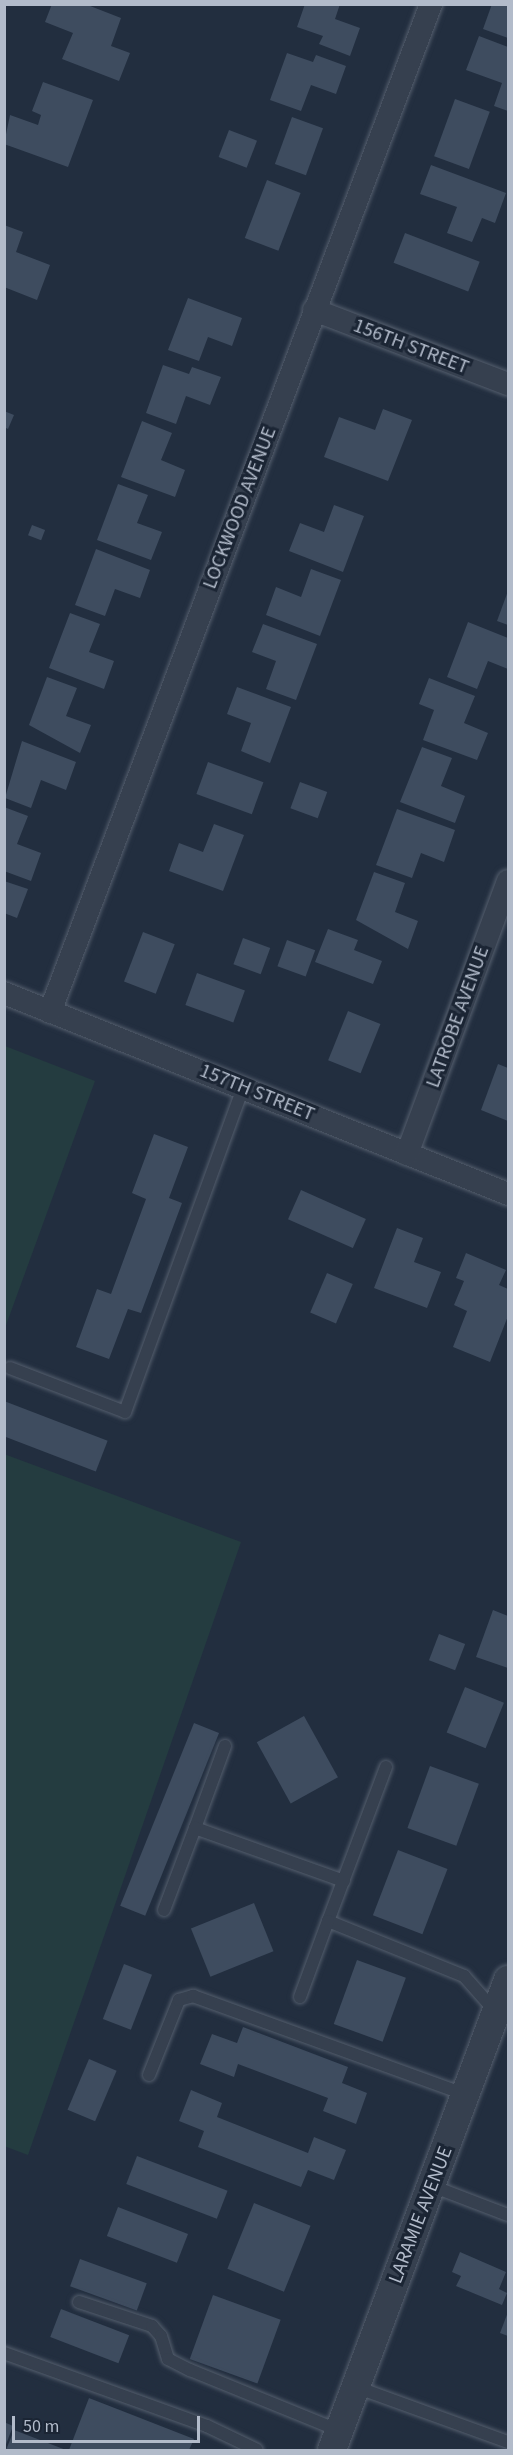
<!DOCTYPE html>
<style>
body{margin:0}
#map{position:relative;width:513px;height:2455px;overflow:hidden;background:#222e3f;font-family:"Source Sans 3",sans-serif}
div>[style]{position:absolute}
.green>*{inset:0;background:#243c40}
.building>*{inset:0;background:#3e4c5f;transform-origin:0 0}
.roads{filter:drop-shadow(0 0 2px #545e6d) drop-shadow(0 0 2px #545e6d)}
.service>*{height:12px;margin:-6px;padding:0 6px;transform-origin:6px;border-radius:6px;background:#36404f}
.minor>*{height:22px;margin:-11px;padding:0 11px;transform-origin:11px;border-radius:11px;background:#36404f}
.tertiary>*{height:28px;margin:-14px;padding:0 14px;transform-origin:14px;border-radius:14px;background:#36404f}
span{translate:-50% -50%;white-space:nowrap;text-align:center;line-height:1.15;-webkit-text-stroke:6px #1b2534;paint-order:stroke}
.street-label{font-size:20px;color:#b2bbca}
.frame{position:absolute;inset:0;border:6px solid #b2bbca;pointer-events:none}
.scale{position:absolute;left:12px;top:2416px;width:188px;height:27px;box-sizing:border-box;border:3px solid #b2bbca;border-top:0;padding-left:8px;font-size:18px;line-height:21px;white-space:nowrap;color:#b2bbca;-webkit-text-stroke:4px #1b2534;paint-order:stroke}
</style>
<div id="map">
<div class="green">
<div style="clip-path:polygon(5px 1046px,95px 1081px,5px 1328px)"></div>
<div style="clip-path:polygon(4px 1454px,241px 1542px,28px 2155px,4px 2146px)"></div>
</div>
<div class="building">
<div style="clip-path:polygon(52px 4px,85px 4px,121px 18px,111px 46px,130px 53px,119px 81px,62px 59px,73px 33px,45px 22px)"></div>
<div style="clip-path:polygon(305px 4px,340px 4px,335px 19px,360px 28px,350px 56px,319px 44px,323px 36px,297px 27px)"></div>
<div style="clip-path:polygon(492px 4px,508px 4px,508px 38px,483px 29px)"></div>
<div style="clip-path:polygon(479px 36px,508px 47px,508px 111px,494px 106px,502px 83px,466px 70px)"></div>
<div style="clip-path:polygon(287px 53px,313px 62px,316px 55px,346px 66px,336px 94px,311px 85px,301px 111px,270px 100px)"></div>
<div style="clip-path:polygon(43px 82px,93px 100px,68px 167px,4px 144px,10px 115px,38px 125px,41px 115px,32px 111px)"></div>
<div style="left:455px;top:99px;width:37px;height:61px;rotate:20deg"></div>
<div style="left:292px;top:117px;width:33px;height:50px;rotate:20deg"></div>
<div style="left:229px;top:130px;width:30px;height:29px;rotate:21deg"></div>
<div style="clip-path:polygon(431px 165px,506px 193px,495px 223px,482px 218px,472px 242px,447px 233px,457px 207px,420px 194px)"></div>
<div style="left:267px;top:180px;width:36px;height:62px;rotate:21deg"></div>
<div style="clip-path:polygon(4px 225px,23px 232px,16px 252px,50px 265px,37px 300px,4px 287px)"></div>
<div style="left:405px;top:233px;width:80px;height:32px;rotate:21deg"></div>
<div style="clip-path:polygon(188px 298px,242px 318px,232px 346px,208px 337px,199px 361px,168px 350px)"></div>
<div style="clip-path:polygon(163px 365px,189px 374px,192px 367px,221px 377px,210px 405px,186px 396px,176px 424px,146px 413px)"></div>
<div style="clip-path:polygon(383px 409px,412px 420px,388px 481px,324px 457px,339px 417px,375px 430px)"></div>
<div style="clip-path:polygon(4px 411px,14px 415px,8px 429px,4px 427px)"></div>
<div style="clip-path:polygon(142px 421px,172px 433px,161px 460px,185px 470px,175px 497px,121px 477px)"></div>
<div style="clip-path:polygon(118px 484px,148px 495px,137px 523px,162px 532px,151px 560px,97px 540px)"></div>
<div style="clip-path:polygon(334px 505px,364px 516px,343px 572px,289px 551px,300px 523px,324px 532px)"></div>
<div style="left:32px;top:525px;width:14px;height:11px;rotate:21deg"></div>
<div style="clip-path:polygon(96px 549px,150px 570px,140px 598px,115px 589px,105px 616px,75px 605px)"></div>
<div style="clip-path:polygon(311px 569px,341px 580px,320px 636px,266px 615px,276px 587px,301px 597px)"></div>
<div style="clip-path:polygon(508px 591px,508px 625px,497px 621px)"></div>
<div style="clip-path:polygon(70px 613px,100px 624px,89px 652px,114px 661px,104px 689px,49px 668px)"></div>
<div style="clip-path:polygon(468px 622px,508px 638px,508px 669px,488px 661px,477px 689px,447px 677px)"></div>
<div style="clip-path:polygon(263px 624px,317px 644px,296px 700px,266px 689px,276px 661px,252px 652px)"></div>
<div style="clip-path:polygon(47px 677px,77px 688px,66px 716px,91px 725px,80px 753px,29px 725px)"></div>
<div style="clip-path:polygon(429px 678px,475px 696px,464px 723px,488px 733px,477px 760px,423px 740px,434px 710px,419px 704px)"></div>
<div style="clip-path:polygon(237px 687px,291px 707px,270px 763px,241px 751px,251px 723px,227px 714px)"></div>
<div style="clip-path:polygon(22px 741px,76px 762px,66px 790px,41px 780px,31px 808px,5px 798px)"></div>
<div style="clip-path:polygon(422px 747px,452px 758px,441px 786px,465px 796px,455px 823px,400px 802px)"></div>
<div style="left:208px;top:762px;width:59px;height:34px;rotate:20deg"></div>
<div style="left:300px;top:782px;width:29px;height:28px;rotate:20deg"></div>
<div style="clip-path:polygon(4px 807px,28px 816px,17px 844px,41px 853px,31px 881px,4px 871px)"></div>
<div style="clip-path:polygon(397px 809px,455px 830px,444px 862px,421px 853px,412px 878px,376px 865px)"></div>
<div style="clip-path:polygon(214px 824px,244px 835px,223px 891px,169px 871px,179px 843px,203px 852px)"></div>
<div style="clip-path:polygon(374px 872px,405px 883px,395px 912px,418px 921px,408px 949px,356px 920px)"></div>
<div style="clip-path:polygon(4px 881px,28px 889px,17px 918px,4px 913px)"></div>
<div style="clip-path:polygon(328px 929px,358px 940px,354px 950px,382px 961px,373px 984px,315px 962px)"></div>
<div style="left:143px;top:932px;width:34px;height:53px;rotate:21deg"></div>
<div style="left:243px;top:938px;width:29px;height:28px;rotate:20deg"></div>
<div style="left:287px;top:940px;width:30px;height:28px;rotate:20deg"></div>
<div style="left:197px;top:973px;width:51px;height:34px;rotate:20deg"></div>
<div style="left:348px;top:1011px;width:35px;height:53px;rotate:22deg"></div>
<div style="clip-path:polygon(498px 1064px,508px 1068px,508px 1121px,481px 1110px)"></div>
<div style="clip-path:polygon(154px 1134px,188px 1147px,169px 1198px,182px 1203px,141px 1313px,128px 1309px,109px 1359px,76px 1347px,97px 1289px,111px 1294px,146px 1199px,132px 1193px)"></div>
<div style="left:301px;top:1190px;width:71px;height:32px;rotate:24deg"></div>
<div style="clip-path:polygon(397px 1228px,423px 1238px,414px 1262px,441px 1272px,427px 1308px,374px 1288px)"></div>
<div style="clip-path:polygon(466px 1253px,506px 1270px,499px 1285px,508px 1289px,508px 1316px,490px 1362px,453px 1347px,467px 1311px,454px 1305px,464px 1281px,456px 1278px)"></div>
<div style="left:327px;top:1273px;width:28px;height:43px;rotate:23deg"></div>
<div style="left:4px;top:1401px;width:111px;height:33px;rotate:21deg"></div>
<div style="clip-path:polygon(493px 1610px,508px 1616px,508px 1668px,476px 1657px)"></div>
<div style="left:439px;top:1634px;width:28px;height:28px;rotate:21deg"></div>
<div style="left:465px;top:1687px;width:42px;height:49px;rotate:22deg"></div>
<div style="left:304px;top:1716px;width:70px;height:54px;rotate:61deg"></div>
<div style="left:194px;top:1723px;width:27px;height:197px;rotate:22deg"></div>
<div style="left:430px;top:1766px;width:52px;height:66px;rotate:20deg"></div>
<div style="left:398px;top:1850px;width:53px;height:70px;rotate:21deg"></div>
<div style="left:254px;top:1903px;width:52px;height:68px;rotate:68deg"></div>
<div style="left:357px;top:1960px;width:52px;height:68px;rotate:20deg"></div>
<div style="left:124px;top:1964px;width:30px;height:59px;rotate:21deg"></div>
<div style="clip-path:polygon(243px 2027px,348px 2067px,342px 2083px,367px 2093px,356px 2124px,323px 2111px,328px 2098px,238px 2064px,234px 2077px,200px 2064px,212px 2034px,237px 2043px)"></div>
<div style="left:89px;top:2059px;width:30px;height:55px;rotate:23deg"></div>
<div style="clip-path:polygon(191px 2090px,222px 2103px,217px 2117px,308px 2153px,314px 2137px,346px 2150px,334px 2180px,308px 2170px,301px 2187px,198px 2147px,204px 2131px,179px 2121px)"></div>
<div style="left:137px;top:2156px;width:97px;height:30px;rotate:21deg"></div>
<div style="left:254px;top:2203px;width:61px;height:71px;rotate:22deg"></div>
<div style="left:118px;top:2207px;width:75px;height:31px;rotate:21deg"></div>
<div style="clip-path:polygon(460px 2252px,506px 2272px,499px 2289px,507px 2293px,502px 2305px,456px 2286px,461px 2276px,452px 2272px)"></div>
<div style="left:80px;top:2259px;width:71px;height:29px;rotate:20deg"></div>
<div style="left:213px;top:2295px;width:72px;height:68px;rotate:20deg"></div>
<div style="left:61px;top:2309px;width:73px;height:30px;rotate:21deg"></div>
<div style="clip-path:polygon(508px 2312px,508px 2336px,500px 2333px)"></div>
<div style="clip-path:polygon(89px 2398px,194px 2439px,189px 2450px,69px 2450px)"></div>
<div style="clip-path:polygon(4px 2422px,13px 2426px,5px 2447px,4px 2447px)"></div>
<div style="clip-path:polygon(14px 2430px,66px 2450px,6px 2450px)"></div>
</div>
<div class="roads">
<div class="service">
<div style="left:10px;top:1368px;width:123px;rotate:20.9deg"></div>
<div style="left:125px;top:1412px;width:346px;rotate:-70deg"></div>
<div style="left:225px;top:1746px;width:87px;rotate:110.1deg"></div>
<div style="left:195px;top:1828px;width:158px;rotate:19.6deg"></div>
<div style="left:386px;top:1767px;width:165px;rotate:110.6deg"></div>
<div style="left:328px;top:1921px;width:147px;rotate:22deg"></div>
<div style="left:464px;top:1976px;width:48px;rotate:48.4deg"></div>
<div style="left:164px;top:1910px;width:88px;rotate:-69.3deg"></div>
<div style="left:300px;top:1997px;width:81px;rotate:-69.8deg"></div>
<div style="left:149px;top:2075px;width:81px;rotate:-68.2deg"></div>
<div style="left:179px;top:2000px;width:15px;rotate:-16deg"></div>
<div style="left:193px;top:1996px;width:290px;rotate:19.9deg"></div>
<div style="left:432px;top:2186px;width:81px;rotate:20.9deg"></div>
<div style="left:79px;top:2302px;width:77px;rotate:18.2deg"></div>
<div style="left:152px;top:2326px;width:13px;rotate:48deg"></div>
<div style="left:161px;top:2336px;width:24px;rotate:73deg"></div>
<div style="left:168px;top:2359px;width:25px;rotate:27deg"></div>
<div style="left:190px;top:2370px;width:162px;rotate:22.1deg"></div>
<div style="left:4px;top:2353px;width:216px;rotate:19.8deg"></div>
<div style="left:207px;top:2426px;width:55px;rotate:25.6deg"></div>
<div style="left:356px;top:2387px;width:162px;rotate:19.9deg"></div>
</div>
<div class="minor">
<div style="left:314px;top:310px;width:208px;rotate:20.9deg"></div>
<div style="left:4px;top:993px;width:543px;rotate:21.74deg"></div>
<div style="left:50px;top:1012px;width:1078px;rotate:-69.29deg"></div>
<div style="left:407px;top:1154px;width:291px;rotate:-69.7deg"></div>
</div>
<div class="tertiary">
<div style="left:332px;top:2450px;width:502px;rotate:-69.47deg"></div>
</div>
</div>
<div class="street-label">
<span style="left:411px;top:347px;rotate:21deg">156TH STREET</span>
<span style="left:240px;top:508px;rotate:-69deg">LOCKWOOD AVENUE</span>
<span style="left:458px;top:1017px;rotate:-70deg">LATROBE AVENUE</span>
<span style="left:257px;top:1093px;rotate:22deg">157TH STREET</span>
<span style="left:421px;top:2215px;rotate:-69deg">LARAMIE AVENUE</span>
</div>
<div class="frame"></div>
<div class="scale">50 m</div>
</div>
